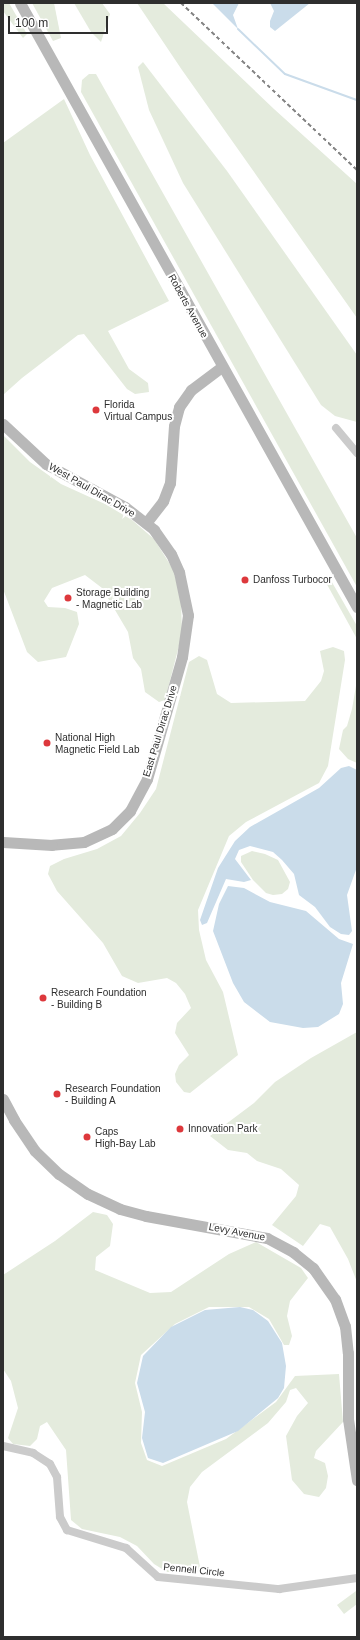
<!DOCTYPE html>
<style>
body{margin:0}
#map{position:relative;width:360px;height:1640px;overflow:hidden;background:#fff;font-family:Helvetica,sans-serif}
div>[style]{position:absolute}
.green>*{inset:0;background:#e4ebdd}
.water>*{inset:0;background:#cadcea}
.stream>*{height:2px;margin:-1px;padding:0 1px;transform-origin:1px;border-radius:1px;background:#cadcea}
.street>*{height:8px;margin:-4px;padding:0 4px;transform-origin:4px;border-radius:4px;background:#cbcbcb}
.secondary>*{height:11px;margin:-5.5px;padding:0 5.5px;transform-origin:5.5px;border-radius:5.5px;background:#b8b8b8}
.rail>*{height:2px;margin-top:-1px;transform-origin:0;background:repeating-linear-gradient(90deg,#838383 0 4px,transparent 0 7px)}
.dots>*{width:11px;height:11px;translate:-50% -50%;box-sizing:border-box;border:2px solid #fff;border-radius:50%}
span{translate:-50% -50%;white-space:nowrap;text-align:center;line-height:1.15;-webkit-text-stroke:4px #fff;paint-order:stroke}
.street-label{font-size:10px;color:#2e2e2e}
.poi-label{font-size:10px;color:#2e2e2e}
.left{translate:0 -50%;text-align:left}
.frame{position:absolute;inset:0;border:4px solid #2e2e2e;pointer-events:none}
.scale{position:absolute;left:8px;top:16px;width:100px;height:18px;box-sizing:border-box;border:2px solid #2e2e2e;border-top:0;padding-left:5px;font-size:12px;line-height:14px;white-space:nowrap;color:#2e2e2e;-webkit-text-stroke:3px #fff;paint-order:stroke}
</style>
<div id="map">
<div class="green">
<div style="clip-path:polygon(3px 3px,9px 3px,27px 34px,23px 38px,3px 11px)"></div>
<div style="clip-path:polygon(32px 3px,54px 3px,61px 38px,53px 41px)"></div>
<div style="clip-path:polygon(74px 3px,102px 3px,110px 14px,101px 42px,91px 32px)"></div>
<div style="clip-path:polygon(137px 3px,163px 3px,274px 109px,357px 184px,357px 318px,182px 70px)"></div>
<div style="clip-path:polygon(143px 62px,227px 171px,357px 355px,357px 422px,335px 416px,321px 405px,183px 183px,149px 110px,138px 67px)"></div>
<div style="clip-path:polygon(89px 74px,96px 74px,357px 538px,357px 587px,81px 92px,82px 80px)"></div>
<div style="clip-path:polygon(64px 99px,90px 155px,169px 301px,108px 331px,129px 369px,148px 383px,149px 392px,135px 394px,127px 389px,84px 334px,78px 335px,22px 378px,3px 395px,3px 143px)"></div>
<div style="clip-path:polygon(3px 435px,30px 462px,61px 484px,105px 504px,132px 520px,154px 539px,173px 569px,181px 599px,182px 634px,165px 700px,159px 702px,145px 692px,141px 669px,133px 658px,128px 632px,102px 588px,85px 575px,52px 588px,44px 601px,48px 607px,65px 608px,77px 612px,79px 624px,66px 657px,38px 662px,27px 652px,3px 589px)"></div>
<div style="clip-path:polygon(329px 577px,357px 626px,357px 639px,324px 579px)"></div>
<div style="clip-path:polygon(333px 647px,344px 651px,345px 660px,328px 766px,319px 783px,246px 822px,229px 836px,198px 910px,199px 930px,206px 960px,223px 992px,238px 1055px,190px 1093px,184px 1092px,176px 1082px,175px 1074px,179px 1065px,189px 1055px,175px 1033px,177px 1023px,191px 1008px,185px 994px,176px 983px,167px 978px,138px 983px,122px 976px,103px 943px,57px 891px,48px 874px,50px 866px,64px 859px,97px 849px,121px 836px,140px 813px,156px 789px,189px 662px,199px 656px,207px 660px,217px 694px,231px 703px,305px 701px,321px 681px,324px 671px,320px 651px)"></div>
<div style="clip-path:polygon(357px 680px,357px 763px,348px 759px,339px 749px,343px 730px,347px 726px,352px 709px)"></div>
<div style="clip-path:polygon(252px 851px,265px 854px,278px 860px,290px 882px,288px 889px,282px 894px,273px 895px,266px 893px,253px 880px,241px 862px,241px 856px)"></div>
<div style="clip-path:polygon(357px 1032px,357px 1282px,348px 1259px,330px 1227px,320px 1224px,303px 1246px,272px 1225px,296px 1196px,299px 1185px,281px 1169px,257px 1161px,247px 1153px,228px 1150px,210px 1136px,254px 1103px,275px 1082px,311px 1058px)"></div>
<div style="clip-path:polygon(93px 1212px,107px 1215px,113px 1224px,110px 1246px,96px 1257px,95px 1270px,150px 1293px,171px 1292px,229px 1254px,256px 1242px,301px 1268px,308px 1278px,290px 1301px,287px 1316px,292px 1336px,289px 1345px,284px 1345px,269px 1319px,249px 1307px,209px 1307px,175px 1324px,141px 1355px,135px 1383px,142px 1412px,141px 1443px,147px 1460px,162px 1466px,226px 1439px,276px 1402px,295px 1376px,339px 1374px,343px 1422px,316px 1451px,314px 1458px,325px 1463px,328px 1476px,326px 1488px,319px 1497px,304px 1494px,292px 1480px,286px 1436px,297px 1416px,308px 1403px,296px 1388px,290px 1390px,286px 1402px,268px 1423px,202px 1472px,190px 1487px,187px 1502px,201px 1572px,167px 1572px,154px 1564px,137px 1546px,120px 1537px,82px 1529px,71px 1520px,66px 1450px,47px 1422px,40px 1426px,37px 1439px,30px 1446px,13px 1444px,8px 1438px,18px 1408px,11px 1381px,3px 1369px,3px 1275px,55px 1241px)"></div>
<div style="clip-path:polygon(356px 1591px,357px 1604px,344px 1614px,337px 1605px)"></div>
</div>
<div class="water">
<div style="clip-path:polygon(212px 3px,239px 3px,233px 15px,238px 29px)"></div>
<div style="clip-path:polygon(270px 3px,310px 3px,275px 31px,270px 27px,270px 21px,274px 11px)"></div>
<div style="clip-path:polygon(349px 766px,357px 770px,357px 867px,347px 895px,352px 931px,349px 935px,341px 934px,330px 927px,315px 907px,299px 895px,294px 874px,282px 860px,273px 852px,250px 846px,239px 850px,235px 859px,251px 880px,244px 882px,226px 879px,207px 923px,202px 925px,200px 920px,218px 868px,235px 841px,250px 827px,319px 788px,341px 768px)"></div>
<div style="clip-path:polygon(228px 886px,244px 888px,270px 902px,306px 911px,339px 939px,353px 944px,341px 983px,343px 1004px,339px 1014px,318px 1027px,303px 1028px,270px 1022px,244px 1002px,233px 983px,213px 931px,219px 904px)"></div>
<div style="clip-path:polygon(240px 1307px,253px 1310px,268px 1321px,282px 1343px,286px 1366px,284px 1388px,278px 1398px,238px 1431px,163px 1463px,148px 1458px,142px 1438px,145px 1412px,137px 1383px,143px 1356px,171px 1327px,205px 1310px)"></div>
</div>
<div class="stream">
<div style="left:238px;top:29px;width:65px;rotate:43.8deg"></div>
<div style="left:285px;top:74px;width:77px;rotate:19.9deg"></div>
</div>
<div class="street">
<div style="left:336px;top:428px;width:33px;rotate:50deg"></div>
<div style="left:3px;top:1446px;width:31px;rotate:13deg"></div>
<div style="left:33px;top:1453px;width:20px;rotate:33deg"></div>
<div style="left:50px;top:1464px;width:15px;rotate:62deg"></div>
<div style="left:57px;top:1477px;width:40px;rotate:85.7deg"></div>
<div style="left:60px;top:1517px;width:15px;rotate:62deg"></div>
<div style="left:67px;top:1530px;width:62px;rotate:17deg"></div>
<div style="left:126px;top:1548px;width:43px;rotate:42.2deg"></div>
<div style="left:158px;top:1577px;width:122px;rotate:5.7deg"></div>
<div style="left:279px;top:1589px;width:79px;rotate:-8deg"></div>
</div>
<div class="secondary">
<div style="left:20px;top:3px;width:692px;rotate:60.84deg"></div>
<div style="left:3px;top:424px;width:59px;rotate:42.9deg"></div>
<div style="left:46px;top:464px;width:90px;rotate:28.6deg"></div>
<div style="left:125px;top:507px;width:37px;rotate:38deg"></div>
<div style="left:154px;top:530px;width:29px;rotate:55deg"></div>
<div style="left:171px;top:554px;width:20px;rotate:66deg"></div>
<div style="left:179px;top:572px;width:44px;rotate:78.2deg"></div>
<div style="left:188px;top:615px;width:42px;rotate:98.1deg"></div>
<div style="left:182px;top:657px;width:127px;rotate:106deg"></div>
<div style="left:147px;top:779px;width:36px;rotate:118deg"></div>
<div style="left:130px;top:811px;width:25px;rotate:135deg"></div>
<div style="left:112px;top:829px;width:31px;rotate:155deg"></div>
<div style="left:84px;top:842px;width:32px;rotate:175deg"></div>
<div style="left:52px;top:845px;width:49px;rotate:-176.5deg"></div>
<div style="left:146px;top:523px;width:28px;rotate:-52deg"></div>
<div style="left:163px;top:501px;width:19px;rotate:-69deg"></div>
<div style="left:170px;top:483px;width:57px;rotate:-86deg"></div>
<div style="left:174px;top:426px;width:20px;rotate:-75deg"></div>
<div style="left:179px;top:407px;width:21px;rotate:-55deg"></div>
<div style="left:191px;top:390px;width:38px;rotate:-37deg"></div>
<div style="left:3px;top:1099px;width:24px;rotate:62deg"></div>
<div style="left:14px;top:1120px;width:37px;rotate:56deg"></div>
<div style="left:35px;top:1151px;width:33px;rotate:44deg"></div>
<div style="left:59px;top:1174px;width:35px;rotate:35deg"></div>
<div style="left:88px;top:1194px;width:35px;rotate:25deg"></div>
<div style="left:120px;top:1209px;width:27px;rotate:15deg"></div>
<div style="left:146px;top:1216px;width:123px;rotate:10.3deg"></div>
<div style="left:267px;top:1238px;width:30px;rotate:28deg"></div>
<div style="left:293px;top:1252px;width:26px;rotate:39deg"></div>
<div style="left:313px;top:1268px;width:38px;rotate:55deg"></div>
<div style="left:335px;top:1299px;width:29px;rotate:70deg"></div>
<div style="left:345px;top:1326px;width:27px;rotate:84deg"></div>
<div style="left:348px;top:1353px;width:66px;rotate:90deg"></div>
<div style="left:348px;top:1419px;width:62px;rotate:81.6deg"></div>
</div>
<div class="rail">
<div style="left:181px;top:3px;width:243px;rotate:43.5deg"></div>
</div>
<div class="dots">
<div style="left:96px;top:410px;background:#dd383c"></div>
<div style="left:245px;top:580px;background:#dd383c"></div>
<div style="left:68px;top:598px;background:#dd383c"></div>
<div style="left:47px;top:743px;background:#dd383c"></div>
<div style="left:43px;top:998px;background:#dd383c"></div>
<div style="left:57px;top:1094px;background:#dd383c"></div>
<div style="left:180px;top:1129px;background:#dd383c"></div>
<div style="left:87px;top:1137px;background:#dd383c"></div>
</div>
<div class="street-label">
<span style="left:188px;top:306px;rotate:61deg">Roberts Avenue</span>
<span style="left:92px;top:490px;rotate:30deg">West Paul Dirac Drive</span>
<span style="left:160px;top:731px;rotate:-73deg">East Paul Dirac Drive</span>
<span style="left:237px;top:1232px;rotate:11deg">Levy Avenue</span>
<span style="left:194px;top:1570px;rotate:6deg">Pennell Circle</span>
</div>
<div class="poi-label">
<span class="left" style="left:104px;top:410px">Florida<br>Virtual Campus</span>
<span class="left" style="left:253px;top:580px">Danfoss Turbocor</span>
<span class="left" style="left:76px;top:598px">Storage Building<br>- Magnetic Lab</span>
<span class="left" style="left:55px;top:743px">National High<br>Magnetic Field Lab</span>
<span class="left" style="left:51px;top:998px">Research Foundation<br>- Building B</span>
<span class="left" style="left:65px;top:1094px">Research Foundation<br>- Building A</span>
<span class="left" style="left:188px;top:1129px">Innovation Park</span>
<span class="left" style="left:95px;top:1137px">Caps<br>High-Bay Lab</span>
</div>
<div class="frame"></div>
<div class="scale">100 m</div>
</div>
